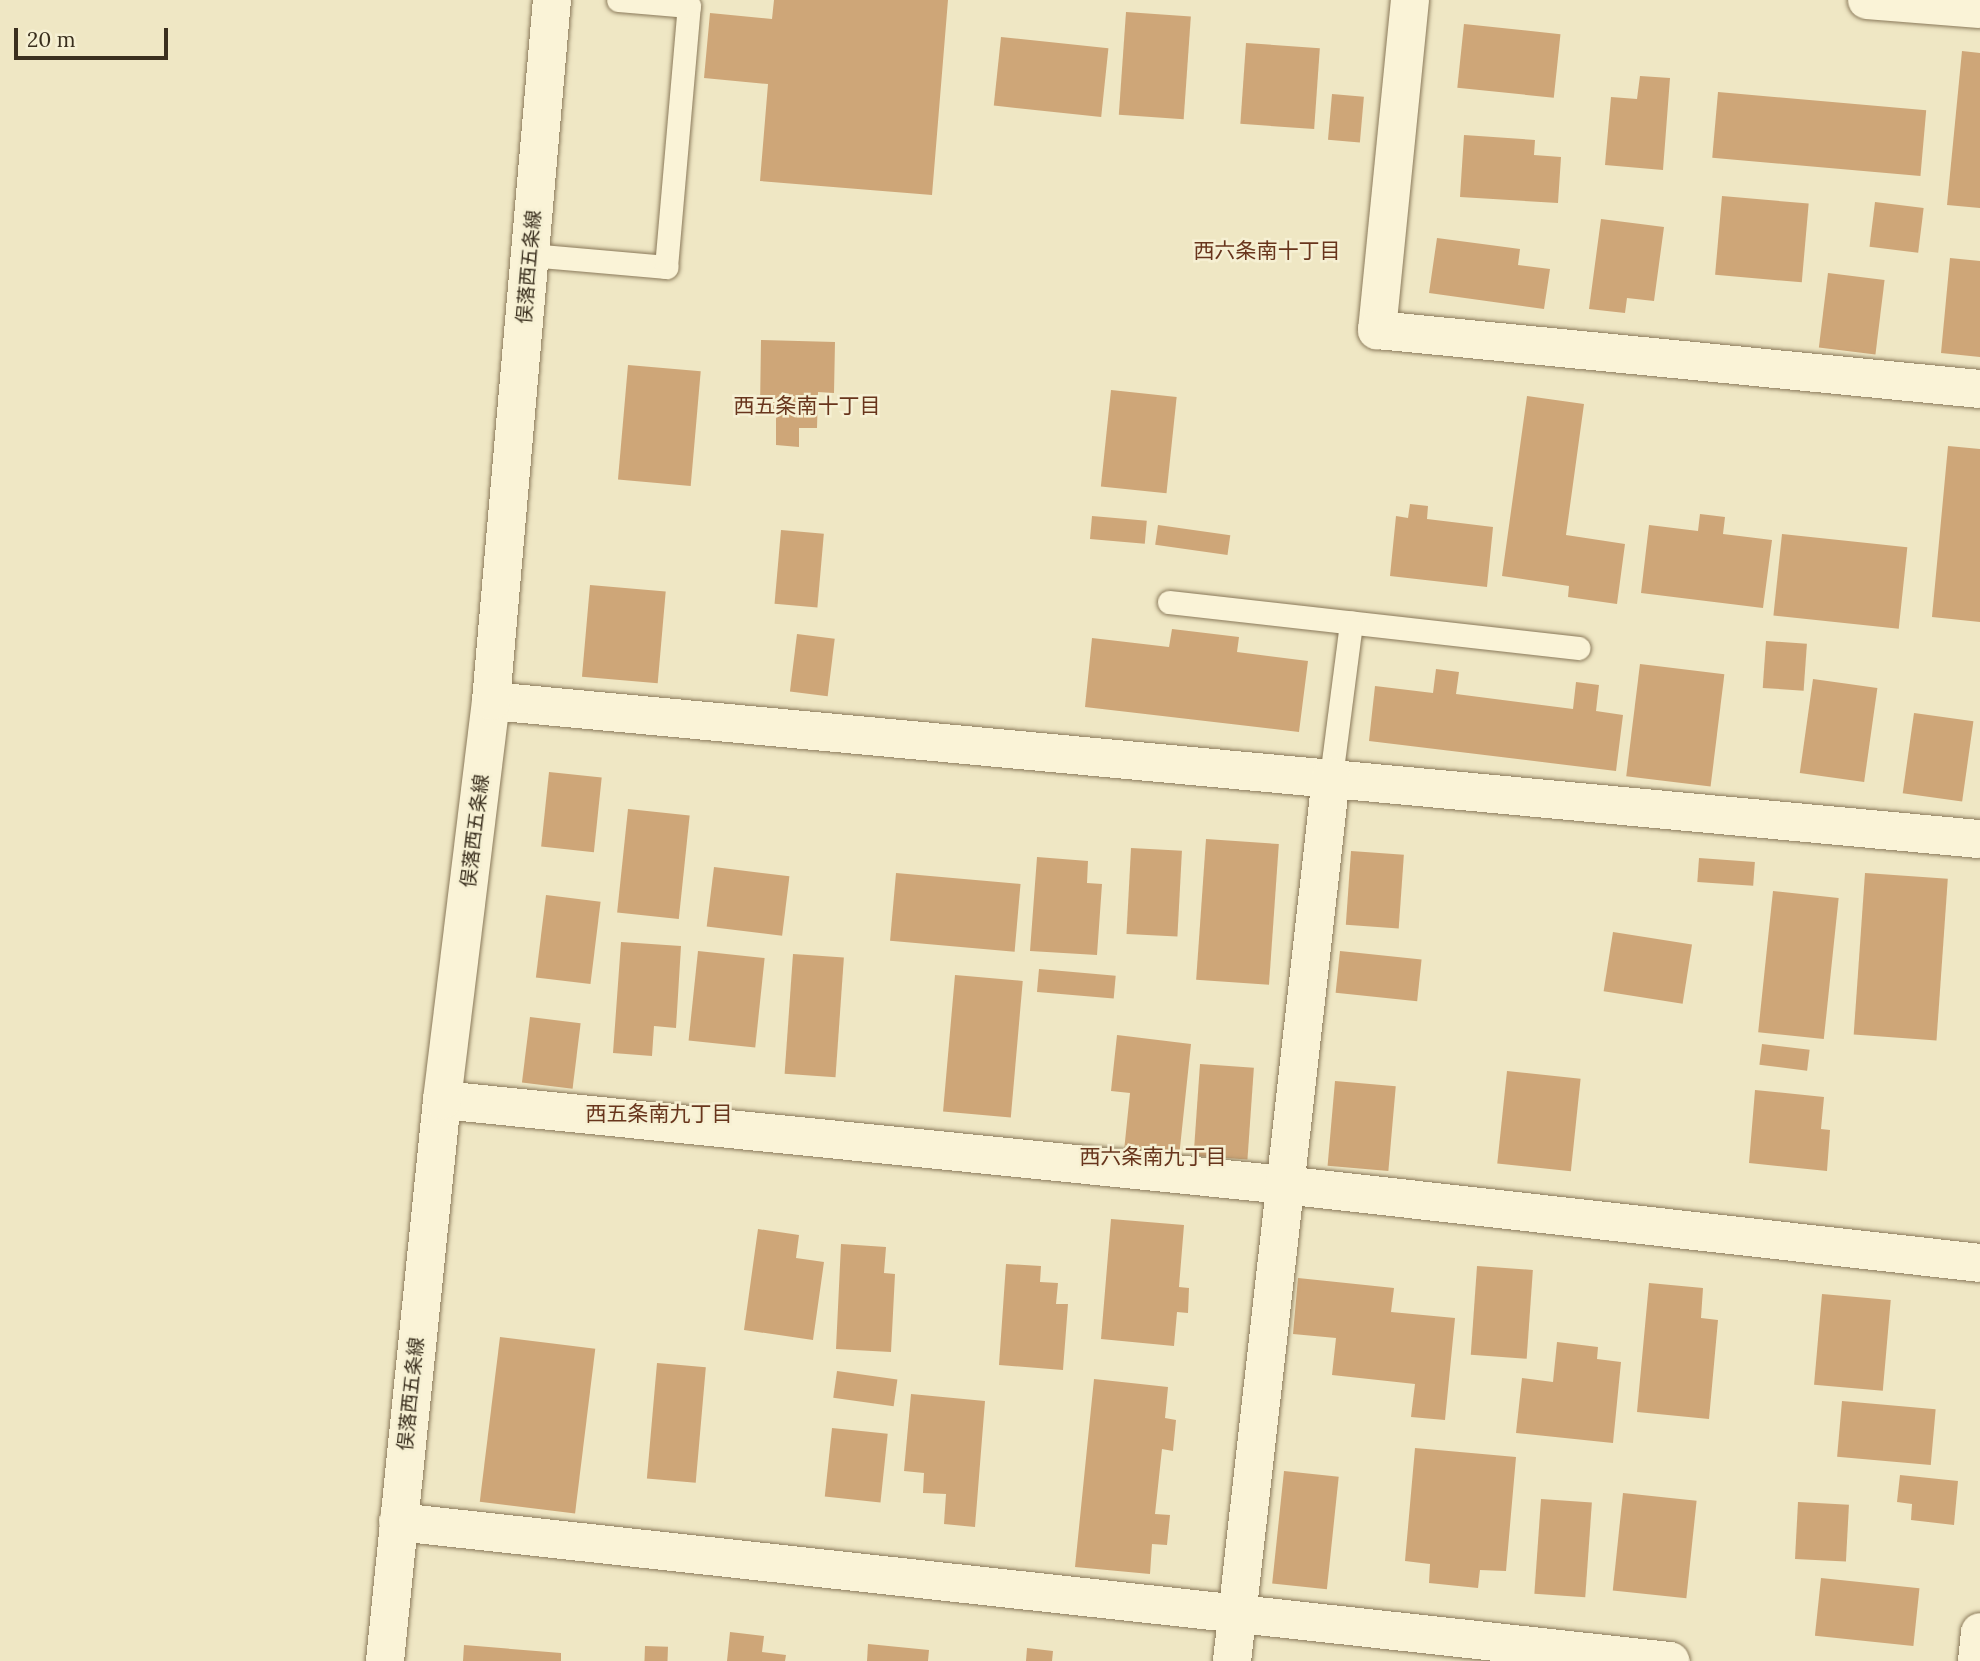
<!DOCTYPE html>
<meta charset="utf-8">
<style>
body{margin:0}
#map{position:relative;width:1980px;height:1661px;overflow:hidden;background:#efe7c4;font-family:Lora,"Noto Sans JP",serif}
div>[style]{position:absolute}
.building>*{inset:0;background:#cea678;transform-origin:0 0}
.roads{filter:drop-shadow(0 0 2px #8a795a) drop-shadow(0 0 2px #8a795a)}
.service>*{height:23px;margin:-11.5px;padding:0 11.5px;transform-origin:11.5px;border-radius:11.5px;background:#faf3d7}
.minor>*{height:38px;margin:-19px;padding:0 19px;transform-origin:19px;border-radius:19px;background:#faf3d7}
.secondary>*{height:38px;margin:-19px;padding:0 19px;transform-origin:19px;border-radius:19px;background:#faf3d7}
span{translate:-50% -50%;white-space:nowrap;text-align:center;line-height:1.15;-webkit-text-stroke:5px #f6f0d3;paint-order:stroke}
.street-label{font-size:19px;color:#3a2f1e}
.neighbourhood-label{font-size:21px;color:#68351c}
.scale{position:absolute;left:14px;top:28px;width:154px;height:32px;box-sizing:border-box;border:4px solid #3a2f1e;border-top:0;padding-left:9px;font-size:21px;line-height:24px;white-space:nowrap;color:#3a2f1e;-webkit-text-stroke:5px #f6f0d3;paint-order:stroke}
</style>
<div id="map">
<div class="building">
<div style="clip-path:polygon(774px 0,948px 0,932px 195px,760px 181px,768px 84px,704px 78px,710px 13px,772px 19px)"></div>
<div style="left:1126px;top:12px;width:65px;height:103px;rotate:4deg"></div>
<div style="left:1464px;top:24px;width:97px;height:64px;rotate:6deg"></div>
<div style="left:1001px;top:37px;width:108px;height:69px;rotate:6deg"></div>
<div style="left:1246px;top:43px;width:74px;height:81px;rotate:4deg"></div>
<div style="clip-path:polygon(1962px 51px,1980px 53px,1980px 208px,1947px 205px)"></div>
<div style="clip-path:polygon(1640px 76px,1670px 78px,1663px 170px,1605px 165px,1611px 97px,1637px 99px)"></div>
<div style="left:1718px;top:92px;width:209px;height:66px;rotate:5deg"></div>
<div style="left:1332px;top:94px;width:32px;height:46px;rotate:5deg"></div>
<div style="clip-path:polygon(1464px 135px,1535px 140px,1534px 155px,1561px 157px,1558px 203px,1460px 197px)"></div>
<div style="left:1722px;top:196px;width:87px;height:79px;rotate:5deg"></div>
<div style="left:1875px;top:202px;width:49px;height:45px;rotate:7deg"></div>
<div style="clip-path:polygon(1601px 219px,1664px 227px,1654px 301px,1627px 298px,1625px 313px,1589px 309px)"></div>
<div style="clip-path:polygon(1437px 238px,1520px 249px,1518px 265px,1550px 269px,1544px 309px,1429px 293px)"></div>
<div style="clip-path:polygon(1950px 258px,1980px 261px,1980px 357px,1941px 353px)"></div>
<div style="left:1828px;top:273px;width:57px;height:75px;rotate:7deg"></div>
<div style="clip-path:polygon(761px 340px,835px 342px,834px 393px,818px 392px,817px 428px,799px 428px,799px 447px,776px 445px,776px 409px,760px 408px)"></div>
<div style="left:628px;top:365px;width:73px;height:115px;rotate:5deg"></div>
<div style="left:1111px;top:390px;width:66px;height:97px;rotate:6deg"></div>
<div style="clip-path:polygon(1527px 396px,1584px 404px,1566px 535px,1625px 544px,1617px 604px,1568px 597px,1569px 586px,1502px 576px)"></div>
<div style="clip-path:polygon(1948px 446px,1980px 449px,1980px 622px,1932px 617px)"></div>
<div style="clip-path:polygon(1410px 504px,1428px 506px,1427px 519px,1493px 527px,1487px 587px,1390px 576px,1396px 516px,1408px 518px)"></div>
<div style="clip-path:polygon(1700px 514px,1725px 517px,1723px 534px,1772px 540px,1763px 608px,1641px 593px,1649px 525px,1698px 531px)"></div>
<div style="left:1092px;top:516px;width:55px;height:23px;rotate:5deg"></div>
<div style="left:1158px;top:525px;width:73px;height:20px;rotate:8deg"></div>
<div style="left:781px;top:530px;width:43px;height:74px;rotate:5deg"></div>
<div style="left:1782px;top:534px;width:126px;height:82px;rotate:6deg"></div>
<div style="left:590px;top:585px;width:76px;height:92px;rotate:5deg"></div>
<div style="clip-path:polygon(1172px 629px,1239px 637px,1237px 652px,1308px 661px,1299px 732px,1085px 707px,1092px 638px,1169px 647px)"></div>
<div style="left:797px;top:634px;width:38px;height:58px;rotate:7deg"></div>
<div style="left:1766px;top:641px;width:41px;height:47px;rotate:4deg"></div>
<div style="left:1640px;top:664px;width:85px;height:113px;rotate:7deg"></div>
<div style="clip-path:polygon(1436px 669px,1459px 672px,1456px 694px,1573px 709px,1576px 682px,1599px 685px,1596px 711px,1623px 715px,1616px 771px,1369px 741px,1375px 686px,1433px 693px)"></div>
<div style="left:1813px;top:679px;width:65px;height:95px;rotate:8deg"></div>
<div style="left:1914px;top:713px;width:60px;height:81px;rotate:8deg"></div>
<div style="left:549px;top:772px;width:53px;height:75px;rotate:6deg"></div>
<div style="left:628px;top:809px;width:62px;height:104px;rotate:6deg"></div>
<div style="left:1206px;top:839px;width:73px;height:141px;rotate:4deg"></div>
<div style="left:1131px;top:848px;width:51px;height:86px;rotate:3deg"></div>
<div style="left:1351px;top:851px;width:53px;height:74px;rotate:4deg"></div>
<div style="clip-path:polygon(1037px 857px,1088px 861px,1087px 883px,1102px 884px,1097px 955px,1030px 951px)"></div>
<div style="left:1699px;top:858px;width:56px;height:24px;rotate:4deg"></div>
<div style="left:714px;top:867px;width:76px;height:60px;rotate:7deg"></div>
<div style="left:896px;top:873px;width:125px;height:68px;rotate:5deg"></div>
<div style="left:1865px;top:873px;width:83px;height:162px;rotate:4deg"></div>
<div style="left:1773px;top:891px;width:66px;height:142px;rotate:6deg"></div>
<div style="left:546px;top:895px;width:55px;height:83px;rotate:7deg"></div>
<div style="left:1613px;top:932px;width:80px;height:60px;rotate:9deg"></div>
<div style="clip-path:polygon(621px 942px,681px 946px,676px 1028px,654px 1026px,652px 1056px,613px 1053px)"></div>
<div style="left:698px;top:951px;width:67px;height:90px;rotate:6deg"></div>
<div style="left:1340px;top:951px;width:82px;height:42px;rotate:6deg"></div>
<div style="left:793px;top:954px;width:51px;height:120px;rotate:4deg"></div>
<div style="left:1039px;top:969px;width:77px;height:23px;rotate:5deg"></div>
<div style="left:955px;top:975px;width:68px;height:137px;rotate:5deg"></div>
<div style="left:530px;top:1017px;width:51px;height:66px;rotate:7deg"></div>
<div style="clip-path:polygon(1117px 1035px,1191px 1044px,1179px 1157px,1124px 1151px,1130px 1093px,1111px 1091px)"></div>
<div style="left:1762px;top:1044px;width:48px;height:21px;rotate:7deg"></div>
<div style="left:1200px;top:1064px;width:54px;height:92px;rotate:4deg"></div>
<div style="left:1507px;top:1071px;width:74px;height:93px;rotate:6deg"></div>
<div style="left:1335px;top:1081px;width:61px;height:85px;rotate:5deg"></div>
<div style="clip-path:polygon(1755px 1090px,1824px 1097px,1821px 1129px,1830px 1130px,1827px 1171px,1749px 1163px)"></div>
<div style="clip-path:polygon(1111px 1219px,1184px 1225px,1179px 1287px,1189px 1288px,1188px 1313px,1177px 1312px,1174px 1346px,1101px 1339px)"></div>
<div style="clip-path:polygon(758px 1229px,799px 1235px,796px 1258px,824px 1262px,813px 1340px,744px 1330px)"></div>
<div style="clip-path:polygon(841px 1244px,886px 1247px,884px 1273px,895px 1274px,891px 1352px,836px 1349px)"></div>
<div style="clip-path:polygon(1006px 1264px,1041px 1266px,1040px 1282px,1058px 1283px,1056px 1304px,1068px 1304px,1063px 1370px,999px 1365px)"></div>
<div style="left:1477px;top:1266px;width:56px;height:89px;rotate:4deg"></div>
<div style="clip-path:polygon(1298px 1278px,1394px 1288px,1391px 1312px,1455px 1318px,1445px 1420px,1411px 1417px,1415px 1384px,1332px 1375px,1336px 1338px,1293px 1334px)"></div>
<div style="clip-path:polygon(1649px 1283px,1703px 1288px,1701px 1318px,1718px 1320px,1709px 1419px,1637px 1412px)"></div>
<div style="left:1822px;top:1294px;width:69px;height:91px;rotate:5deg"></div>
<div style="left:500px;top:1337px;width:96px;height:166px;rotate:7deg"></div>
<div style="clip-path:polygon(1557px 1342px,1598px 1347px,1597px 1359px,1621px 1362px,1613px 1443px,1516px 1433px,1522px 1378px,1553px 1382px)"></div>
<div style="left:657px;top:1363px;width:49px;height:116px;rotate:5deg"></div>
<div style="left:837px;top:1371px;width:61px;height:27px;rotate:8deg"></div>
<div style="clip-path:polygon(1094px 1379px,1168px 1387px,1165px 1418px,1176px 1420px,1173px 1451px,1162px 1449px,1155px 1514px,1170px 1515px,1167px 1545px,1152px 1544px,1150px 1574px,1075px 1567px)"></div>
<div style="clip-path:polygon(911px 1394px,985px 1401px,975px 1527px,944px 1524px,946px 1494px,923px 1493px,924px 1473px,904px 1471px)"></div>
<div style="left:1842px;top:1401px;width:94px;height:56px;rotate:5deg"></div>
<div style="left:832px;top:1428px;width:56px;height:69px;rotate:6deg"></div>
<div style="clip-path:polygon(1415px 1448px,1516px 1457px,1506px 1571px,1480px 1570px,1478px 1588px,1429px 1583px,1430px 1564px,1405px 1561px)"></div>
<div style="left:1284px;top:1471px;width:55px;height:113px;rotate:6deg"></div>
<div style="clip-path:polygon(1900px 1475px,1958px 1481px,1954px 1525px,1911px 1520px,1912px 1504px,1897px 1502px)"></div>
<div style="left:1623px;top:1493px;width:74px;height:98px;rotate:6deg"></div>
<div style="left:1541px;top:1499px;width:51px;height:95px;rotate:4deg"></div>
<div style="left:1798px;top:1502px;width:51px;height:57px;rotate:3deg"></div>
<div style="left:1821px;top:1578px;width:99px;height:58px;rotate:6deg"></div>
<div style="clip-path:polygon(730px 1632px,764px 1636px,762px 1652px,786px 1655px,785px 1661px,727px 1661px)"></div>
<div style="clip-path:polygon(868px 1644px,929px 1650px,928px 1661px,867px 1661px)"></div>
<div style="clip-path:polygon(464px 1645px,561px 1653px,561px 1661px,463px 1661px)"></div>
<div style="left:645px;top:1646px;width:23px;height:15px;rotate:2deg"></div>
<div style="clip-path:polygon(1027px 1648px,1053px 1651px,1052px 1661px,1026px 1661px)"></div>
</div>
<div class="roads">
<div class="service">
<div style="left:530px;top:255px;width:137px;rotate:5deg"></div>
<div style="left:666px;top:267px;width:262px;rotate:-85deg"></div>
<div style="left:689px;top:6px;width:71px;rotate:-175.2deg"></div>
<div style="left:1169px;top:602px;width:412px;rotate:6.4deg"></div>
<div style="left:1331px;top:777px;width:156px;rotate:-82.6deg"></div>
</div>
<div class="minor">
<div style="left:1410px;top:0;width:332px;rotate:95.7deg"></div>
<div style="left:1377px;top:330px;width:606px;rotate:5.59deg"></div>
<div style="left:1867px;top:0;width:113px;rotate:4.6deg"></div>
<div style="left:491px;top:701px;width:1495px;rotate:5.3deg"></div>
<div style="left:442px;top:1100px;width:846px;rotate:5.76deg"></div>
<div style="left:1284px;top:1185px;width:700px;rotate:6.39deg"></div>
<div style="left:398px;top:1522px;width:1280px;rotate:6.24deg"></div>
<div style="left:1232px;top:1661px;width:890px;rotate:-83.61deg"></div>
<div style="left:1977px;top:1661px;width:29px;rotate:-84deg"></div>
</div>
<div class="secondary">
<div style="left:385px;top:1661px;width:564px;rotate:-84.2deg"></div>
<div style="left:442px;top:1100px;width:402px;rotate:-83deg"></div>
<div style="left:491px;top:701px;width:704px;rotate:-85.03deg"></div>
</div>
</div>
<div class="street-label">
<span style="left:529px;top:267px;rotate:-85deg">俣落西五条線</span>
<span style="left:475px;top:831px;rotate:-83deg">俣落西五条線</span>
<span style="left:411px;top:1394px;rotate:-84deg">俣落西五条線</span>
</div>
<div class="neighbourhood-label">
<span style="left:1267px;top:251px">西六条南十丁目</span>
<span style="left:807px;top:406px">西五条南十丁目</span>
<span style="left:659px;top:1114px">西五条南九丁目</span>
<span style="left:1153px;top:1157px">西六条南九丁目</span>
</div>
<div class="scale">20 m</div>
</div>
